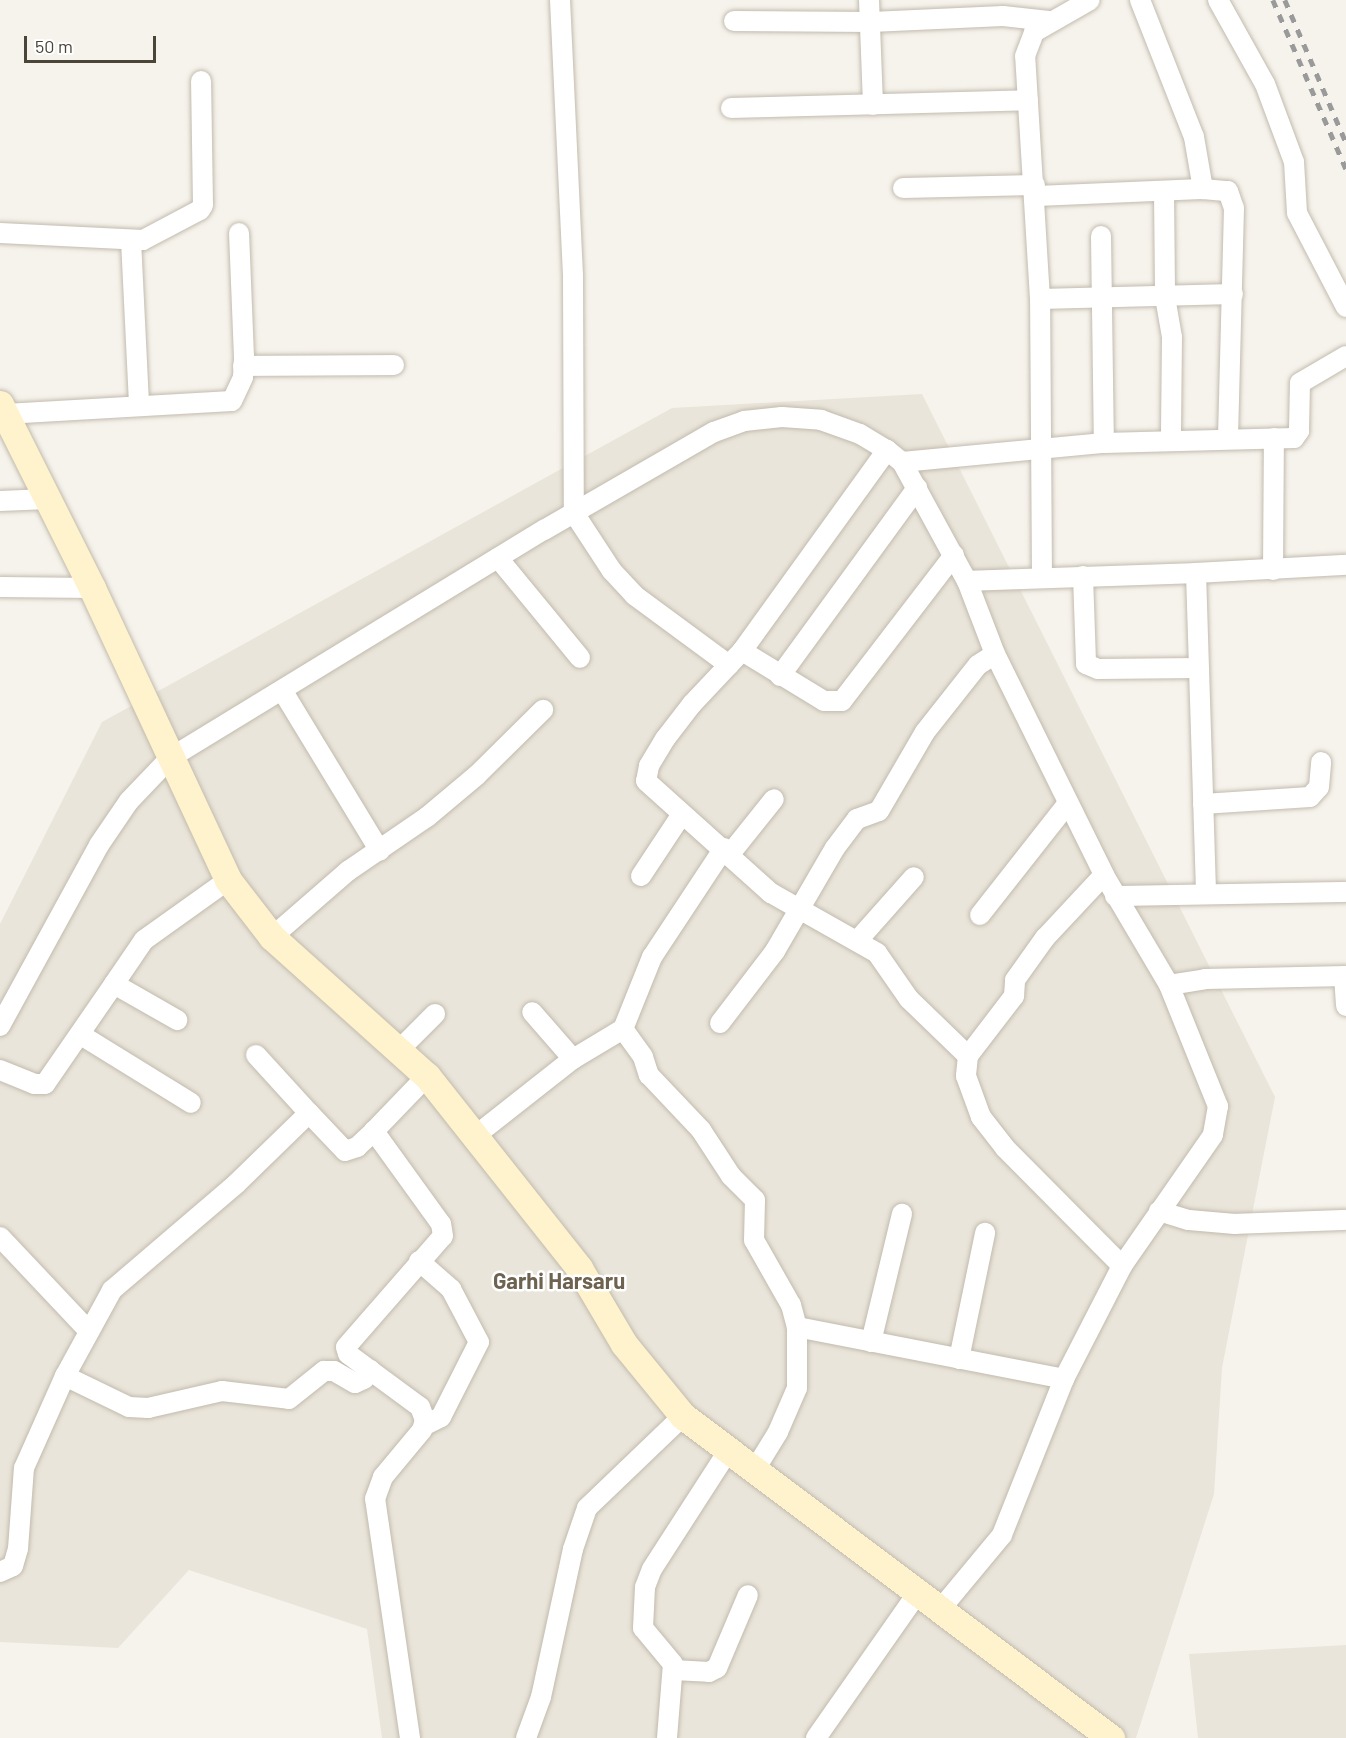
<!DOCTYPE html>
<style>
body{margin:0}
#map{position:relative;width:1346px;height:1738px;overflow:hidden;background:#f6f3ec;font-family:Barlow,sans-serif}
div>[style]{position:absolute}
.residential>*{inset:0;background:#eae5da}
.roads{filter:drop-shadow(0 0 2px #c2bbae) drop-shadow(0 0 2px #c2bbae)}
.street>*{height:20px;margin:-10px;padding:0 10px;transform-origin:10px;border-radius:10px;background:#fff}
.secondary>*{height:27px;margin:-13.5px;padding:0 13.5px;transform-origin:13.5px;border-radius:13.5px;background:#fff3cd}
.rail>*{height:4.5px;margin-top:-2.25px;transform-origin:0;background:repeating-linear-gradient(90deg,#9a9a9a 0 8px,transparent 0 16px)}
span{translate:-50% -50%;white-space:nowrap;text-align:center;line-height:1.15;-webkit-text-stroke:5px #fff;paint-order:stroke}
.quarter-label{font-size:22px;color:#6e6250;font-weight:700}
.scale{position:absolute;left:24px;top:36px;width:132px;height:27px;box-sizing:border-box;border:3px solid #4b4439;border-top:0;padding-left:8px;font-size:18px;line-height:21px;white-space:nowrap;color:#4b4439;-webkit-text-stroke:4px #fff;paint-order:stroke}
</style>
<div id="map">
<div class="residential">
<div style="clip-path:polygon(922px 394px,1275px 1097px,1222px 1368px,1214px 1494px,1136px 1738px,382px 1738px,367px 1629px,189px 1570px,118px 1648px,0 1642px,0 924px,102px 722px,672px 408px)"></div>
<div style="clip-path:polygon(1346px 1645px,1346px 1738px,1198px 1738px,1189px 1654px)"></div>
</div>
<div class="roads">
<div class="street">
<div style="left:560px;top:0;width:276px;rotate:87.3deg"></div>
<div style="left:573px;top:276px;width:237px;rotate:89.8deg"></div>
<div style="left:574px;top:513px;width:69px;rotate:56.8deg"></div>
<div style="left:612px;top:571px;width:33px;rotate:47deg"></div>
<div style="left:634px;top:595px;width:118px;rotate:36.4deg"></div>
<div style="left:869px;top:0;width:105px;rotate:87.8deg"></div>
<div style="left:1140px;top:0;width:147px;rotate:68.5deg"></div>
<div style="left:1194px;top:137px;width:53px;rotate:80.2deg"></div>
<div style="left:1203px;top:189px;width:25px;rotate:5deg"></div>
<div style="left:1228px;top:191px;width:18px;rotate:71deg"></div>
<div style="left:1234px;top:208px;width:230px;rotate:91.5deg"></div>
<div style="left:1218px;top:0;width:96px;rotate:60.8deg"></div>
<div style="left:1265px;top:84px;width:83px;rotate:69.6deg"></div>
<div style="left:1294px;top:162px;width:51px;rotate:86.6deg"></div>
<div style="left:1297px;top:213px;width:106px;rotate:62.5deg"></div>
<div style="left:734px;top:21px;width:137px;rotate:0.4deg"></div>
<div style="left:871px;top:22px;width:132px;rotate:-2.6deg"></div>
<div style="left:1003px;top:16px;width:46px;rotate:6.2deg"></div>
<div style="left:731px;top:108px;width:297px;rotate:-1.5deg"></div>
<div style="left:903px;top:188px;width:132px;rotate:-1.3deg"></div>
<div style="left:1164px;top:193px;width:104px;rotate:89.4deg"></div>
<div style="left:1165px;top:297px;width:41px;rotate:80.1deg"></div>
<div style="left:1172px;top:337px;width:104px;rotate:90.6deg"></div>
<div style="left:1035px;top:196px;width:168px;rotate:-2.4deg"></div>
<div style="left:0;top:233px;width:143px;rotate:2.8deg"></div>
<div style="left:143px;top:240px;width:64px;rotate:-27.8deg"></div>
<div style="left:200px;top:210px;width:6px;rotate:-59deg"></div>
<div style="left:203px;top:205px;width:124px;rotate:-90.9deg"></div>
<div style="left:1101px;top:236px;width:207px;rotate:89.2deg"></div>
<div style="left:131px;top:240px;width:165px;rotate:87.2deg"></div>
<div style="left:1040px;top:299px;width:193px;rotate:-1.5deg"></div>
<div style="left:243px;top:366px;width:151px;rotate:-0.4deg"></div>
<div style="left:5px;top:414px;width:227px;rotate:-3.3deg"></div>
<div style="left:232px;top:401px;width:26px;rotate:-65deg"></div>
<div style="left:243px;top:377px;width:20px;rotate:-87deg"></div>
<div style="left:244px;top:357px;width:124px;rotate:-92.3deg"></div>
<div style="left:902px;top:462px;width:203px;rotate:-5.4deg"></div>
<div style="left:1104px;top:443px;width:190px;rotate:-1.5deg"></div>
<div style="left:1294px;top:438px;width:9px;rotate:-54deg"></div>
<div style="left:1299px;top:431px;width:48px;rotate:-88.8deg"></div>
<div style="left:1300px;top:383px;width:53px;rotate:-30.4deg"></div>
<div style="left:0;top:501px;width:48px;rotate:-2.4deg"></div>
<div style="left:954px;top:555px;width:184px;rotate:127.5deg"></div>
<div style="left:842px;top:701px;width:18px;rotate:180deg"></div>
<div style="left:824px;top:701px;width:96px;rotate:-148.6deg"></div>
<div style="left:742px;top:651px;width:73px;rotate:133.3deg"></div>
<div style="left:692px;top:704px;width:44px;rotate:127.6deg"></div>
<div style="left:665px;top:739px;width:31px;rotate:121deg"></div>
<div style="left:649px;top:766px;width:15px;rotate:101deg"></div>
<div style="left:646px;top:781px;width:168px;rotate:41.9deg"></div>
<div style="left:771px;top:893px;width:122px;rotate:29.5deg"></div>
<div style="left:877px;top:953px;width:56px;rotate:55.2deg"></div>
<div style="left:909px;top:999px;width:82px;rotate:44deg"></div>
<div style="left:968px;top:1056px;width:20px;rotate:96deg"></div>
<div style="left:966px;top:1076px;width:44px;rotate:69.9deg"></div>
<div style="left:981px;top:1117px;width:39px;rotate:52deg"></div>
<div style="left:1005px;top:1148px;width:166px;rotate:45.2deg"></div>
<div style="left:498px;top:558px;width:129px;rotate:50.6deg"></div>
<div style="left:1273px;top:570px;width:132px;rotate:-89.6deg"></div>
<div style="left:1196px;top:573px;width:150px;rotate:-3.1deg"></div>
<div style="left:1083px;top:576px;width:88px;rotate:88deg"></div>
<div style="left:1086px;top:664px;width:13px;rotate:23deg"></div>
<div style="left:1098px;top:669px;width:100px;rotate:-0.6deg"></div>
<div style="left:1042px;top:577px;width:278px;rotate:-90.4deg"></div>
<div style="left:1040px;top:299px;width:243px;rotate:-93.5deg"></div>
<div style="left:1025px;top:56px;width:26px;rotate:-69deg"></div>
<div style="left:1034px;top:32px;width:64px;rotate:-29.7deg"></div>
<div style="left:967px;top:581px;width:229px;rotate:-2deg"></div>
<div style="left:1196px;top:573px;width:321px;rotate:88.2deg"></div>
<div style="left:0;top:587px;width:92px;rotate:0.6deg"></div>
<div style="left:742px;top:651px;width:248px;rotate:-54.2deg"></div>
<div style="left:780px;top:676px;width:233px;rotate:-53.9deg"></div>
<div style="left:282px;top:690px;width:188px;rotate:58.7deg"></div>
<div style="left:1203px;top:804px;width:107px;rotate:-3.7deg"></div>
<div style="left:1310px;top:797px;width:13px;rotate:-48deg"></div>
<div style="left:1319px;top:787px;width:25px;rotate:-85deg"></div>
<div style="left:724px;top:848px;width:131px;rotate:123.4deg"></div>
<div style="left:652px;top:957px;width:78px;rotate:111.9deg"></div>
<div style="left:623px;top:1029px;width:34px;rotate:54deg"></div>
<div style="left:643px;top:1057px;width:19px;rotate:72deg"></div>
<div style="left:649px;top:1075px;width:76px;rotate:46.6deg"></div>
<div style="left:701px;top:1130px;width:55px;rotate:56.9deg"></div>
<div style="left:731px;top:1176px;width:34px;rotate:45deg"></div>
<div style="left:755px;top:1200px;width:40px;rotate:91.4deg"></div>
<div style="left:754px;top:1240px;width:75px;rotate:60.4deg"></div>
<div style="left:791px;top:1305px;width:23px;rotate:75deg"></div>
<div style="left:797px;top:1327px;width:61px;rotate:90deg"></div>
<div style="left:797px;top:1388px;width:48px;rotate:113.4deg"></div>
<div style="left:778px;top:1432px;width:46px;rotate:121.6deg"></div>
<div style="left:730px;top:854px;width:70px;rotate:-51.3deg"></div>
<div style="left:641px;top:876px;width:74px;rotate:-56.5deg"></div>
<div style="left:1115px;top:896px;width:231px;rotate:-1deg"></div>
<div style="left:980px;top:915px;width:142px;rotate:-51.8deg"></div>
<div style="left:272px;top:937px;width:101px;rotate:-41deg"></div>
<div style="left:348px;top:871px;width:96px;rotate:-34.4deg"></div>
<div style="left:427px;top:817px;width:65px;rotate:-40deg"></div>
<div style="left:477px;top:775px;width:93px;rotate:-44.6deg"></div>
<div style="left:858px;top:940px;width:84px;rotate:-48.4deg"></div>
<div style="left:1344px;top:976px;width:30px;rotate:86deg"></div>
<div style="left:114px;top:984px;width:53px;rotate:-55.7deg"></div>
<div style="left:144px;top:940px;width:103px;rotate:-35.5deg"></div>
<div style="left:1169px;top:985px;width:36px;rotate:-9deg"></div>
<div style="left:1205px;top:979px;width:141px;rotate:-1.2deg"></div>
<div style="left:720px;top:1023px;width:91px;rotate:-52.6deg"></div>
<div style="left:775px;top:951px;width:119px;rotate:-59.8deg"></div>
<div style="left:835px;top:848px;width:36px;rotate:-53deg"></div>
<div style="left:857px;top:819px;width:23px;rotate:-20deg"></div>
<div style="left:879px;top:811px;width:91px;rotate:-59.8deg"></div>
<div style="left:925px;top:732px;width:85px;rotate:-51.7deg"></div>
<div style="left:978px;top:665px;width:20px;rotate:-33deg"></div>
<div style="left:0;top:1026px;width:206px;rotate:-61.3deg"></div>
<div style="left:99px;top:845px;width:53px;rotate:-55.7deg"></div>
<div style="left:129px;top:801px;width:59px;rotate:-46.4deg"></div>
<div style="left:170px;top:758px;width:438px;rotate:-31.4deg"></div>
<div style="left:544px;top:530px;width:196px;rotate:-30deg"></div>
<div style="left:714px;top:432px;width:32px;rotate:-20deg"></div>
<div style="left:744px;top:421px;width:38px;rotate:-6deg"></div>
<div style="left:782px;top:417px;width:39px;rotate:4deg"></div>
<div style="left:821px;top:420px;width:41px;rotate:19.7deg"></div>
<div style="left:860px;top:434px;width:31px;rotate:31deg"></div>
<div style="left:887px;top:450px;width:19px;rotate:39deg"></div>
<div style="left:902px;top:462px;width:136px;rotate:61.4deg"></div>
<div style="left:967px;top:581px;width:78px;rotate:69deg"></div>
<div style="left:995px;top:654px;width:246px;rotate:63.7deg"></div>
<div style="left:1104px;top:875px;width:128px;rotate:59.4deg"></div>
<div style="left:1169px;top:985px;width:131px;rotate:68deg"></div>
<div style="left:1218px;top:1106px;width:29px;rotate:100deg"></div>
<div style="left:1213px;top:1135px;width:160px;rotate:124.8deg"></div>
<div style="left:1122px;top:1266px;width:127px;rotate:117.2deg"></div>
<div style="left:1064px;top:1379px;width:168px;rotate:111.7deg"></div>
<div style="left:1002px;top:1535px;width:99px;rotate:129.7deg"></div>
<div style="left:81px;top:1035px;width:129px;rotate:31.7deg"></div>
<div style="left:399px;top:1050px;width:51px;rotate:-45deg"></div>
<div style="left:256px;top:1055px;width:79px;rotate:47.6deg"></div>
<div style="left:968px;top:1056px;width:76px;rotate:-52.5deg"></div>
<div style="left:1014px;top:996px;width:16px;rotate:-86deg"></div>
<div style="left:1015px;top:980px;width:52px;rotate:-54.5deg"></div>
<div style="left:1045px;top:938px;width:86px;rotate:-46.9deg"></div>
<div style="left:573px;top:1059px;width:58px;rotate:-31deg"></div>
<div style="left:0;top:1070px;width:37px;rotate:22deg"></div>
<div style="left:34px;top:1084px;width:11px"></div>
<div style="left:45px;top:1084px;width:121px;rotate:-55.4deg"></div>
<div style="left:114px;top:984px;width:73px;rotate:29.7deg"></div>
<div style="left:475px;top:1136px;width:125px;rotate:-38.2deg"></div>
<div style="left:573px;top:1059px;width:62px;rotate:-131.1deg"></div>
<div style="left:1159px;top:1211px;width:31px;rotate:17deg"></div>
<div style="left:1189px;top:1220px;width:46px;rotate:5deg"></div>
<div style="left:1235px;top:1224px;width:111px;rotate:-2.1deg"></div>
<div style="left:0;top:1237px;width:128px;rotate:46.6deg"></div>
<div style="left:419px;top:1261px;width:43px;rotate:41.2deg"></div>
<div style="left:451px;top:1289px;width:60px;rotate:62.2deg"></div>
<div style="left:479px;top:1342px;width:84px;rotate:116.9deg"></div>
<div style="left:441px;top:1417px;width:18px;rotate:153deg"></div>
<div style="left:797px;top:1327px;width:272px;rotate:11deg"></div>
<div style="left:871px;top:1342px;width:132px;rotate:-76.4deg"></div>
<div style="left:959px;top:1359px;width:129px;rotate:-78.3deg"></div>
<div style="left:65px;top:1376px;width:71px;rotate:25.8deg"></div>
<div style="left:129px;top:1407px;width:19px;rotate:3deg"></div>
<div style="left:148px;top:1408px;width:76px;rotate:-12.9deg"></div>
<div style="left:222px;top:1391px;width:67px;rotate:6.8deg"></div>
<div style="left:289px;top:1399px;width:45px;rotate:-38.7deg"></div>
<div style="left:324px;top:1371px;width:10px"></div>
<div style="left:334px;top:1371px;width:24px;rotate:30deg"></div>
<div style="left:355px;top:1383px;width:10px;rotate:-24deg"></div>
<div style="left:364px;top:1379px;width:11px;rotate:-56deg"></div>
<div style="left:0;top:1572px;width:14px;rotate:-25deg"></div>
<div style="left:13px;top:1566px;width:18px;rotate:-74deg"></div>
<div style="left:18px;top:1549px;width:81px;rotate:-85.8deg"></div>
<div style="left:24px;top:1468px;width:101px;rotate:-66deg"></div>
<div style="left:65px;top:1376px;width:98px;rotate:-61.3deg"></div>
<div style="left:112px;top:1290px;width:163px;rotate:-40.5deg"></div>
<div style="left:236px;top:1184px;width:102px;rotate:-44.2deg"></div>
<div style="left:309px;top:1113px;width:52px;rotate:46.5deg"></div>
<div style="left:345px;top:1151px;width:13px;rotate:-18deg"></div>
<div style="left:357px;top:1147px;width:23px;rotate:-43deg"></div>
<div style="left:673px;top:1670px;width:36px;rotate:3deg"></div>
<div style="left:709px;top:1672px;width:9px;rotate:-27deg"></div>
<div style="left:717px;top:1668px;width:79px;rotate:-67deg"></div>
<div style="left:410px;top:1738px;width:242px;rotate:-98.3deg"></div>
<div style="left:375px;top:1499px;width:23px;rotate:-70deg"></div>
<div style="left:383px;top:1477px;width:61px;rotate:-50.3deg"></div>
<div style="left:422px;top:1430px;width:10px;rotate:-73deg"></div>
<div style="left:425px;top:1420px;width:14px;rotate:-111deg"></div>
<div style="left:420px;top:1407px;width:89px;rotate:-143.6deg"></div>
<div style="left:348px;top:1354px;width:7px;rotate:-106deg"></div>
<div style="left:346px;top:1347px;width:147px;rotate:-48.9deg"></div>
<div style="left:443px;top:1236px;width:12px;rotate:-99deg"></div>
<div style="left:441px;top:1224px;width:115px;rotate:-125.8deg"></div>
<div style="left:374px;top:1131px;width:76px;rotate:-46.1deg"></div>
<div style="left:526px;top:1738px;width:44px;rotate:-69.9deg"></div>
<div style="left:541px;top:1697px;width:151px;rotate:-77.8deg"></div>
<div style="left:573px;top:1549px;width:43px;rotate:-71.1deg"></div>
<div style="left:587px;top:1508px;width:133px;rotate:-43.8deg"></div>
<div style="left:667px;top:1738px;width:74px;rotate:-85.4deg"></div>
<div style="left:673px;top:1664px;width:47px;rotate:-129.8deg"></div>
<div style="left:643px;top:1628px;width:41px;rotate:-87.2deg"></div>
<div style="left:645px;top:1587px;width:19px;rotate:-69deg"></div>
<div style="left:652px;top:1569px;width:140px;rotate:-57.2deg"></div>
<div style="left:816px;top:1738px;width:174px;rotate:-55deg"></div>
</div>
<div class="secondary">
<div style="left:0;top:404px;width:206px;rotate:63.4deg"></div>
<div style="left:92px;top:588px;width:322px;rotate:65deg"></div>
<div style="left:228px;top:880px;width:72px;rotate:52.3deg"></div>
<div style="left:272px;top:937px;width:208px;rotate:41.9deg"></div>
<div style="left:427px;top:1076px;width:245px;rotate:51.6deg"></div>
<div style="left:579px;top:1268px;width:88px;rotate:59.4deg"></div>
<div style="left:624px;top:1344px;width:93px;rotate:50.7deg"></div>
<div style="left:683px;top:1416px;width:536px;rotate:36.96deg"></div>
</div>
</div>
<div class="rail">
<div style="left:1273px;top:0;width:184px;rotate:66.6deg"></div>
<div style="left:1285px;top:0;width:155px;rotate:66.8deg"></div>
</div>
<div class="quarter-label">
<span style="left:559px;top:1281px">Garhi Harsaru</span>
</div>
<div class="scale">50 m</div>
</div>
